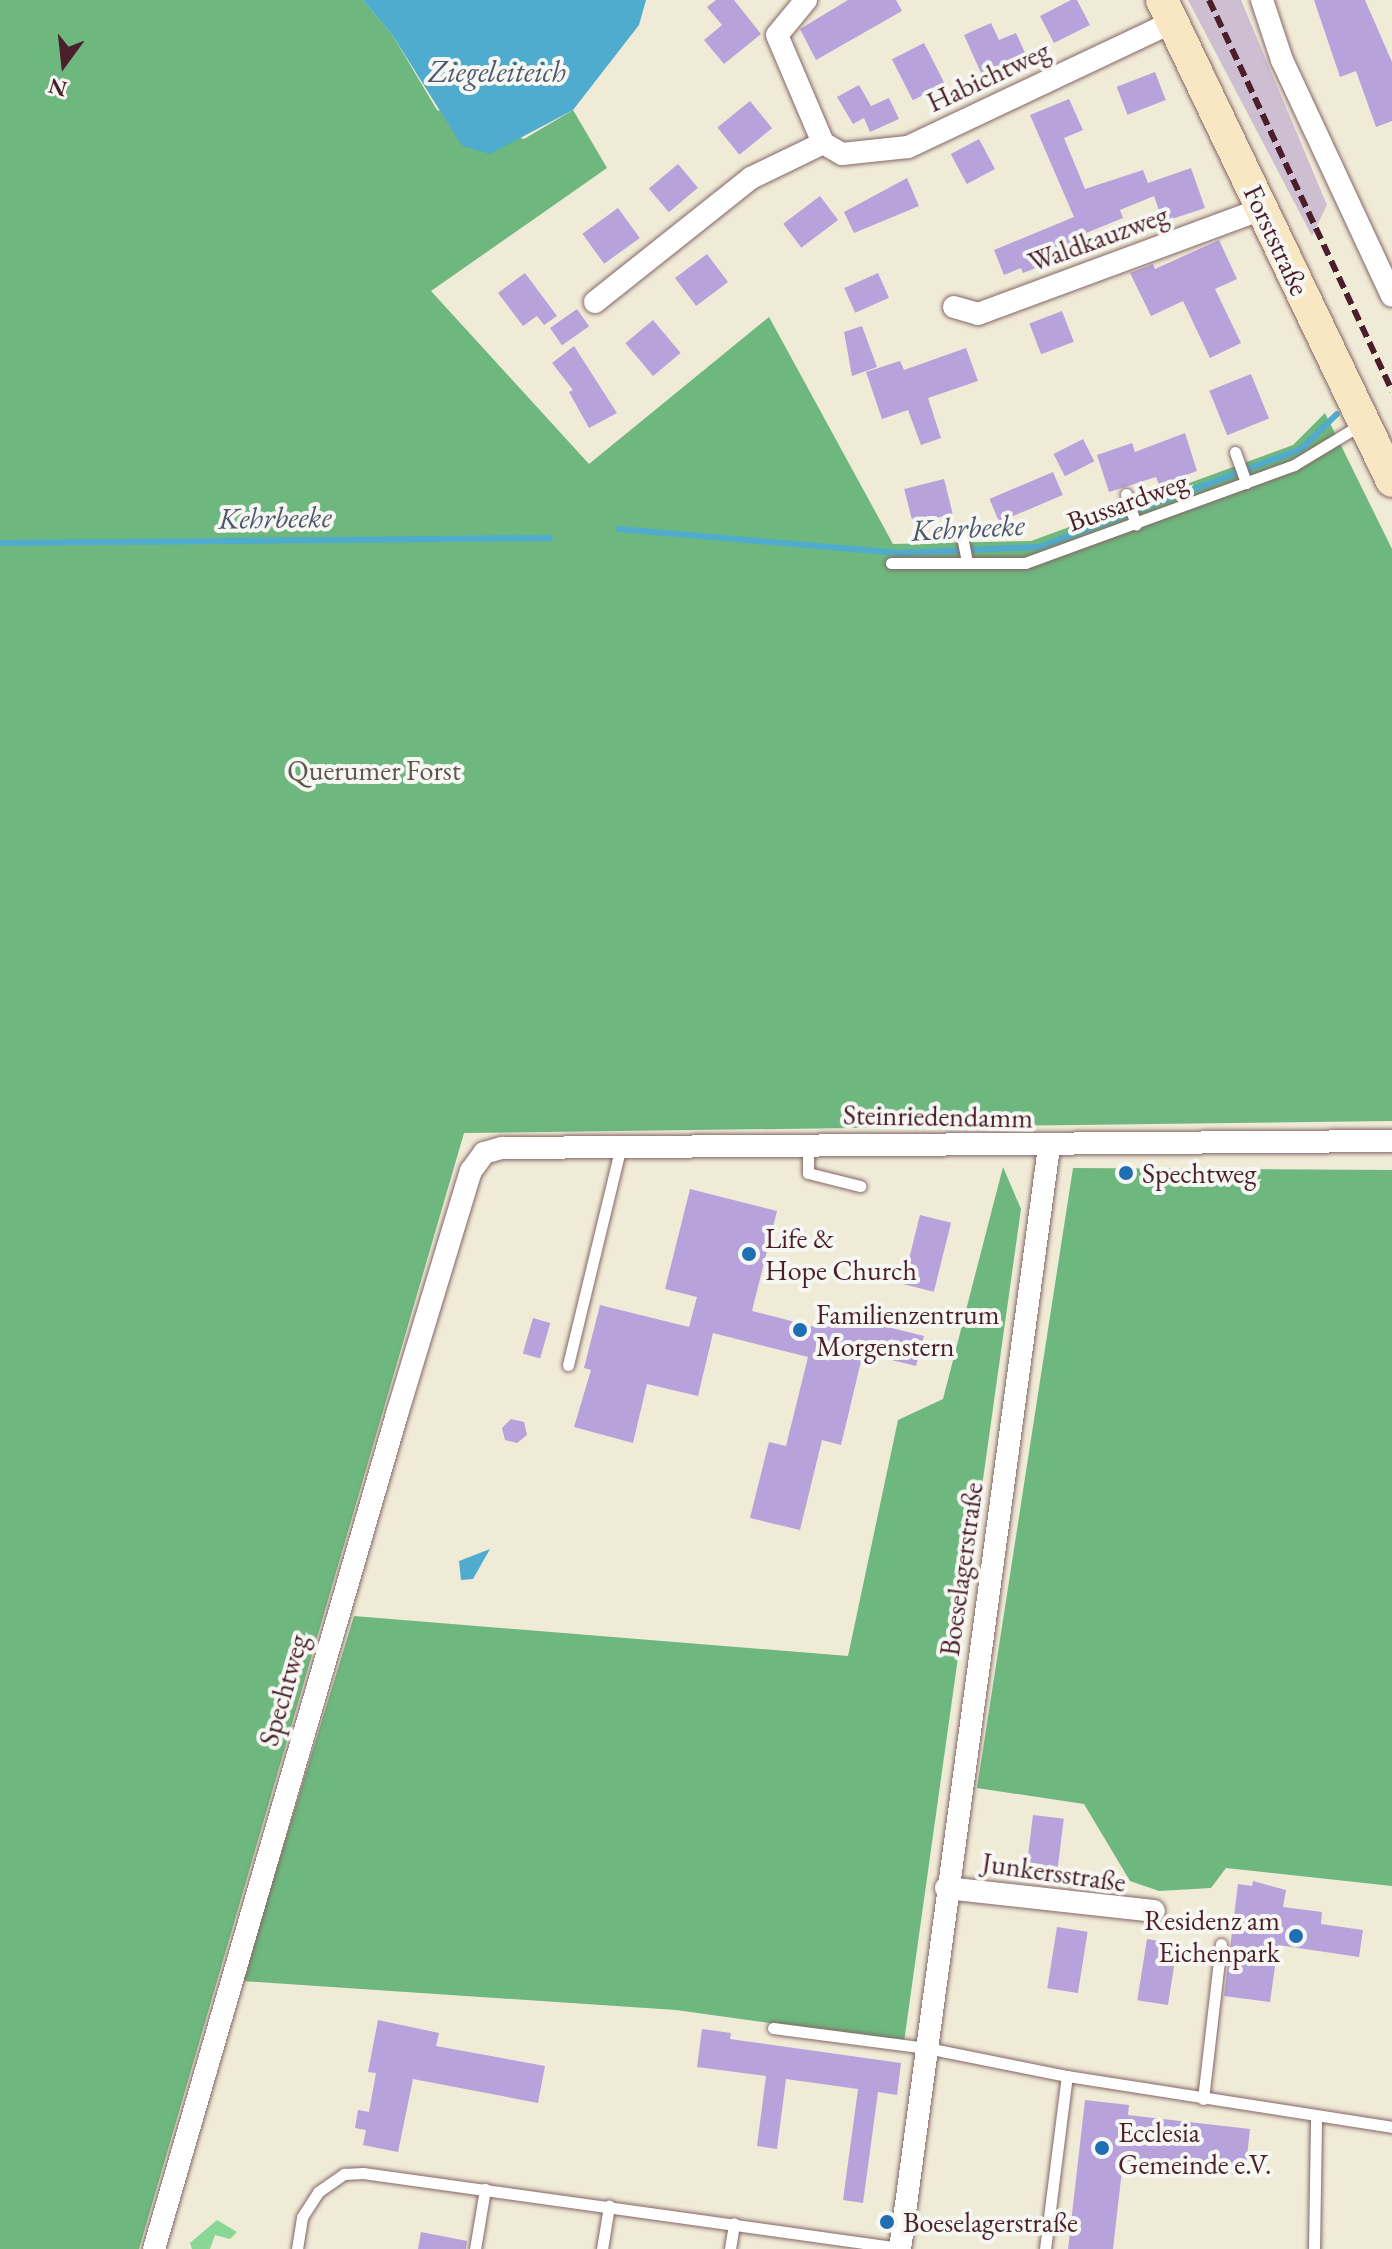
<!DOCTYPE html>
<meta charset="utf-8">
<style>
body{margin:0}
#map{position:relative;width:1392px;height:2249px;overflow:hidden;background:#f0ebd7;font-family:"EB Garamond",serif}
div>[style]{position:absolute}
.industrial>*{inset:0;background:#cdbed2}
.green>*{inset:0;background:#89d695}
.forest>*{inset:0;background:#6eb77e}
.water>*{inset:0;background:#50acce}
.stream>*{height:6px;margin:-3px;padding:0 3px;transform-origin:3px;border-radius:3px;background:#50acce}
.building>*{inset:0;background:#b7a2db;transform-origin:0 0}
.roads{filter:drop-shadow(0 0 2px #846667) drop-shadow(0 0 2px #846667)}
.service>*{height:11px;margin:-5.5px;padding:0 5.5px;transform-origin:5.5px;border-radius:5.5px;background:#fff}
.minor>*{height:22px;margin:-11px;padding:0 11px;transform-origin:11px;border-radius:11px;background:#fff}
.secondary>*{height:32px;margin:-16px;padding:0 16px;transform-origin:16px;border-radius:16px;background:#f9e7c3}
.rail>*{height:6px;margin-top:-3px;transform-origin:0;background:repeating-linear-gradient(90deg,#4a1f2b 0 12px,transparent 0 18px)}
.dots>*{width:22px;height:22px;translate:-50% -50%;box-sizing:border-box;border:4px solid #f6f6f2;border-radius:50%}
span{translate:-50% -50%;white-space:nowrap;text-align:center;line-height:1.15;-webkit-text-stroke:8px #f6f6f2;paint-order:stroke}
.street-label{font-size:28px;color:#4a1f2b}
.park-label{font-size:28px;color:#5d564b}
.poi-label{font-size:28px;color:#4a1f2b}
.left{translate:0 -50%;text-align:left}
.right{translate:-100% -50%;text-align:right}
.water-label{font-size:30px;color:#4c576c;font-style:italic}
.north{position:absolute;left:24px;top:24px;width:80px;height:80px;-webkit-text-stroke:6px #f6f6f2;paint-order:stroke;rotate:195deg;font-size:22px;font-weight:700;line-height:32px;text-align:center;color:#4a1f2b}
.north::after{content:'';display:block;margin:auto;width:28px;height:36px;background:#4a1f2b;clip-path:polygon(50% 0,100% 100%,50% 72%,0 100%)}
</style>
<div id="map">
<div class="industrial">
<div style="clip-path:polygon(1188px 0,1241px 0,1327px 205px,1312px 236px)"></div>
</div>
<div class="green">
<div style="clip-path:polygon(217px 2220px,237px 2232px,230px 2239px,215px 2235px,210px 2249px,192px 2249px,190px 2243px)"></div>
</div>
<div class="forest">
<div style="clip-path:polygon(0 0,363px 0,393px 36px,437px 110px,524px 139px,573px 110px,607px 168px,431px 291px,589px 464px,769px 317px,893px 544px,1031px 541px,1293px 445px,1325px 413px,1392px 549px,1392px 1121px,464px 1133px,139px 2249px,0 2249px)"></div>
<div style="clip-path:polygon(1003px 1167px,1021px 1209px,904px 2042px,676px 2010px,242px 1981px,354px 1616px,848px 1656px,898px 1420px,943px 1399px)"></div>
<div style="clip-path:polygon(1073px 1168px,1392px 1170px,1392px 1886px,1226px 1868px,1211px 1888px,1159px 1891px,1130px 1881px,1084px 1804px,977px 1788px)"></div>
</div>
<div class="water">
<div style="clip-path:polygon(363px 0,646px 0,639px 25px,573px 110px,490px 154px,462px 146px,393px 36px)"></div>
<div style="clip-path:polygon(490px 1549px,473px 1579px,461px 1580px,459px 1561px)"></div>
</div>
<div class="stream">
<div style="left:619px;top:529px;width:281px;rotate:4.9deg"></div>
<div style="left:899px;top:553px;width:140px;rotate:-2.5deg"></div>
<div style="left:1039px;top:547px;width:280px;rotate:-20.5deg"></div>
<div style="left:1301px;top:449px;width:50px;rotate:-44.2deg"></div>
<div style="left:0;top:543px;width:550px;rotate:-0.52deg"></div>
</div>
<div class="building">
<div style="clip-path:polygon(716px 0,734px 0,761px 34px,724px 64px,704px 40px,722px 25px,707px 7px)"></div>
<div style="clip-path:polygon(848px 0,896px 0,902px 11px,816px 60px,800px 29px)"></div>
<div style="clip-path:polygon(1071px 0,1077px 0,1090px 25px,1054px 43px,1040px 16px)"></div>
<div style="clip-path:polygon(1314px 0,1365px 0,1392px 62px,1392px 121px,1376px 127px,1356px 71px,1340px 77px)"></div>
<div style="clip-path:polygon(991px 23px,999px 40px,1016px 33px,1026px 55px,982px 75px,964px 35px)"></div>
<div style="left:924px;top:43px;width:46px;height:36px;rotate:63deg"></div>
<div style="left:1155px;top:72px;width:30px;height:41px;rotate:69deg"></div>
<div style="clip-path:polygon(859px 85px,871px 106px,889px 98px,899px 119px,870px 132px,864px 118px,853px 124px,837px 97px)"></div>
<div style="clip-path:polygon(1069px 99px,1083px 130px,1064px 138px,1085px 189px,1143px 170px,1148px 183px,1191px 168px,1205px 208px,1163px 222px,1154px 196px,1120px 210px,1123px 218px,1086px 233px,1092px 246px,1023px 273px,1021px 268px,1004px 275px,994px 250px,1074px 217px,1030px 115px)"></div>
<div style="left:750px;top:101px;width:35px;height:42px;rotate:51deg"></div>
<div style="left:979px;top:139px;width:34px;height:32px;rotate:62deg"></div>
<div style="left:678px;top:164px;width:31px;height:38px;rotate:50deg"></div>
<div style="clip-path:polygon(907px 178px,919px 206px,854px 233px,844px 212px)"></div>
<div style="left:820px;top:196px;width:30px;height:46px;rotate:53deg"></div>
<div style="left:618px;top:208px;width:37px;height:44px;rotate:54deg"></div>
<div style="clip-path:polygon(1219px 240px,1237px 279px,1215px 289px,1241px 343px,1210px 358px,1183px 301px,1151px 316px,1130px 273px,1153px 264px,1155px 269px)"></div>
<div style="left:707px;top:254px;width:35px;height:40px;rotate:53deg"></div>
<div style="clip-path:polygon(525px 273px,557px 316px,544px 325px,537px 316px,523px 326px,498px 293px)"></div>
<div style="left:878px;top:273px;width:27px;height:37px;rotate:66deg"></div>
<div style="left:577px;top:309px;width:21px;height:33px;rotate:55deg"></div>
<div style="left:1062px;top:311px;width:33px;height:35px;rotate:69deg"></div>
<div style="left:653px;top:320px;width:43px;height:36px;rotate:50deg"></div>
<div style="clip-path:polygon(862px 326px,877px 367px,852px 376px,844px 332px)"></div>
<div style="clip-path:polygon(574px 346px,617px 413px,589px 428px,569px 392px,573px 390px,552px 363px)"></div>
<div style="clip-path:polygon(966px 348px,978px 381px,928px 398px,941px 438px,921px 445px,908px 410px,882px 419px,866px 372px,900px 361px,904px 370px)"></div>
<div style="left:1251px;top:374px;width:48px;height:45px;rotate:68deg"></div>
<div style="clip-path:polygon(1185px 433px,1197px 471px,1159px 485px,1156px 477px,1109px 492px,1097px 455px,1132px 443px,1135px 452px)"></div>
<div style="left:1083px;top:439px;width:25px;height:33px;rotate:63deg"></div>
<div style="left:1053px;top:472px;width:25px;height:69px;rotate:67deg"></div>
<div style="left:944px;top:479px;width:36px;height:41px;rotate:76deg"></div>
<div style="clip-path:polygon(690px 1189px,777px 1211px,752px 1311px,815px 1327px,819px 1310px,924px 1336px,916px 1366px,863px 1353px,841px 1445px,822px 1440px,800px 1530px,750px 1518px,769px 1442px,786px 1446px,808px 1357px,713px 1333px,698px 1396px,647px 1384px,633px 1443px,574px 1427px,591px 1370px,584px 1368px,600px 1305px,689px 1327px,697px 1297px,665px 1289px)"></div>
<div style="left:920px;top:1215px;width:32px;height:71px;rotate:14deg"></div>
<div style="left:533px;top:1318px;width:18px;height:37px;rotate:16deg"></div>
<div style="clip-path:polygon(511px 1419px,524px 1422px,527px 1435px,517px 1443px,505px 1440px,502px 1428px)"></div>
<div style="left:1033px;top:1815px;width:31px;height:61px;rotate:7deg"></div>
<div style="clip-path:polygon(1253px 1881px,1286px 1890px,1283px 1907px,1322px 1912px,1321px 1924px,1363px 1930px,1359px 1957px,1278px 1945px,1270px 2002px,1224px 1996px,1238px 1884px,1252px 1886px)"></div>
<div style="left:1057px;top:1927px;width:31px;height:62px;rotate:9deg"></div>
<div style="left:1147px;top:1939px;width:31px;height:62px;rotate:9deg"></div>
<div style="clip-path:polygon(378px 2020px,439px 2033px,436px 2046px,545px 2066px,538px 2103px,413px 2079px,398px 2152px,363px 2145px,366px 2130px,355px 2128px,358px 2110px,369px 2112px,376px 2073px,368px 2072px)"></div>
<div style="clip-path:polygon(702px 2029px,731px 2033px,730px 2039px,901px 2063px,897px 2095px,878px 2092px,863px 2203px,843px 2200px,858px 2089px,786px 2079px,777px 2149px,757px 2146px,766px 2076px,697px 2067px)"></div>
<div style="clip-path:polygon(1085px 2100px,1129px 2105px,1128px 2115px,1250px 2129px,1245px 2175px,1123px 2161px,1113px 2249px,1068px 2249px)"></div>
<div style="clip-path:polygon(421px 2232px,467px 2241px,466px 2249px,418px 2249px)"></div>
</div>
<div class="roads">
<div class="service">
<div style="left:1235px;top:452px;width:33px;rotate:70deg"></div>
<div style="left:1126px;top:494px;width:32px;rotate:72deg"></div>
<div style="left:961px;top:531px;width:31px;rotate:79deg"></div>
<div style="left:891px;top:563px;width:134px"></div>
<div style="left:1025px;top:563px;width:286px;rotate:-20deg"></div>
<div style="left:1294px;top:465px;width:77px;rotate:-31.2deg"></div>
<div style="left:808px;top:1145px;width:28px;rotate:90deg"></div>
<div style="left:808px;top:1173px;width:54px;rotate:14deg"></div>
<div style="left:568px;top:1365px;width:225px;rotate:-76.4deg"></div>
<div style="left:773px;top:2028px;width:155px;rotate:7.4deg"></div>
<div style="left:927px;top:2048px;width:143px;rotate:11.3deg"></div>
<div style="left:1067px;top:2076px;width:329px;rotate:8.9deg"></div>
<div style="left:1203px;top:2099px;width:156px;rotate:-83.4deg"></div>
<div style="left:297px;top:2249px;width:32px;rotate:-81deg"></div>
<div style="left:302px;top:2217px;width:30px;rotate:-57deg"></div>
<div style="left:318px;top:2192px;width:32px;rotate:-35deg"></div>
<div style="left:344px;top:2174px;width:19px;rotate:-3deg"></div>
<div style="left:363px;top:2173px;width:542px;rotate:7.95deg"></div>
<div style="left:475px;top:2249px;width:61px;rotate:-80.5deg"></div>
<div style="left:602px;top:2249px;width:44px;rotate:-80.8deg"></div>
<div style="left:730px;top:2249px;width:26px;rotate:-81deg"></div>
<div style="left:1045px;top:2249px;width:174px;rotate:-82.8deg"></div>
<div style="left:1314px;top:2249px;width:133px;rotate:-89.1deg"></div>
</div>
<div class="minor">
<div style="left:806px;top:0;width:45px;rotate:129.6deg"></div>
<div style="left:777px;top:35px;width:117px;rotate:66.9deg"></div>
<div style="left:1262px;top:0;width:63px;rotate:71.6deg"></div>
<div style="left:1282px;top:60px;width:260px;rotate:65deg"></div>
<div style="left:595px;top:302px;width:199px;rotate:-38.5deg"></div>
<div style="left:751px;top:178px;width:80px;rotate:-25.9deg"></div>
<div style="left:823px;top:143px;width:22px;rotate:30deg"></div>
<div style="left:842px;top:154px;width:66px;rotate:-6.1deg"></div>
<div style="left:908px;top:147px;width:293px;rotate:-25.3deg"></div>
<div style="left:954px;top:307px;width:25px;rotate:16deg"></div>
<div style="left:978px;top:314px;width:303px;rotate:-20.3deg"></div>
<div style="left:946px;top:1888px;width:209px;rotate:6.3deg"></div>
<div style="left:154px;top:2249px;width:870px;rotate:-73.77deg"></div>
<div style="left:397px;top:1414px;width:254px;rotate:-73.1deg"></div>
<div style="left:471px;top:1171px;width:22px;rotate:-54deg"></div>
<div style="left:484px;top:1153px;width:19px;rotate:-16deg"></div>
<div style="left:502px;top:1148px;width:890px;rotate:-0.45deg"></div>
<div style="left:900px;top:2249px;width:1112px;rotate:-82.3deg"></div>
</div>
<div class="secondary">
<div style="left:1162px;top:0;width:533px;rotate:64.44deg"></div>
</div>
</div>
<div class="rail">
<div style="left:1209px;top:0;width:432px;rotate:64.9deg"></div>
</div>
<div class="dots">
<div style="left:1126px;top:1173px;background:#1f6fb2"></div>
<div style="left:749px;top:1254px;background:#1f6fb2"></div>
<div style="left:800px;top:1330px;background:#1f6fb2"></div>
<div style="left:1296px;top:1936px;background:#1f6fb2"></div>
<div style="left:1102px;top:2148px;background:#1f6fb2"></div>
<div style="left:887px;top:2222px;background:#1f6fb2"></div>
</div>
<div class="street-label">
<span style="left:988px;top:76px;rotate:-25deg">Habichtweg</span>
<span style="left:1098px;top:238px;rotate:-20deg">Waldkauzweg</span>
<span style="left:1277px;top:240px;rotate:65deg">Forststraße</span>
<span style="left:1127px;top:501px;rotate:-20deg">Bussardweg</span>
<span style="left:938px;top:1116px;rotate:1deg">Steinriedendamm</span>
<span style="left:961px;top:1569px;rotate:-82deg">Boeselagerstraße</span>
<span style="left:283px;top:1690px;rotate:-74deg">Spechtweg</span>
<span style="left:1054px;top:1872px;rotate:8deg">Junkersstraße</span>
</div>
<div class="park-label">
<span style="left:374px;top:770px">Querumer Forst</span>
</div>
<div class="poi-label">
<span class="left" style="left:1142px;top:1173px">Spechtweg</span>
<span class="left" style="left:765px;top:1254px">Life &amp;<br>Hope Church</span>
<span class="left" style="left:816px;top:1330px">Familienzentrum<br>Morgenstern</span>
<span class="right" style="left:1280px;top:1936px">Residenz am<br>Eichenpark</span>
<span class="left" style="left:1118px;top:2148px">Ecclesia<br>Gemeinde e.V.</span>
<span class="left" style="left:903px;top:2222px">Boeselagerstraße</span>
</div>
<div class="water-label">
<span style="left:497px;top:72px">Ziegeleiteich</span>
<span style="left:275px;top:518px;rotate:-1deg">Kehrbeeke</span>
<span style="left:968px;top:528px;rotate:-3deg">Kehrbeeke</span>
</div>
<div class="north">N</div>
</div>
